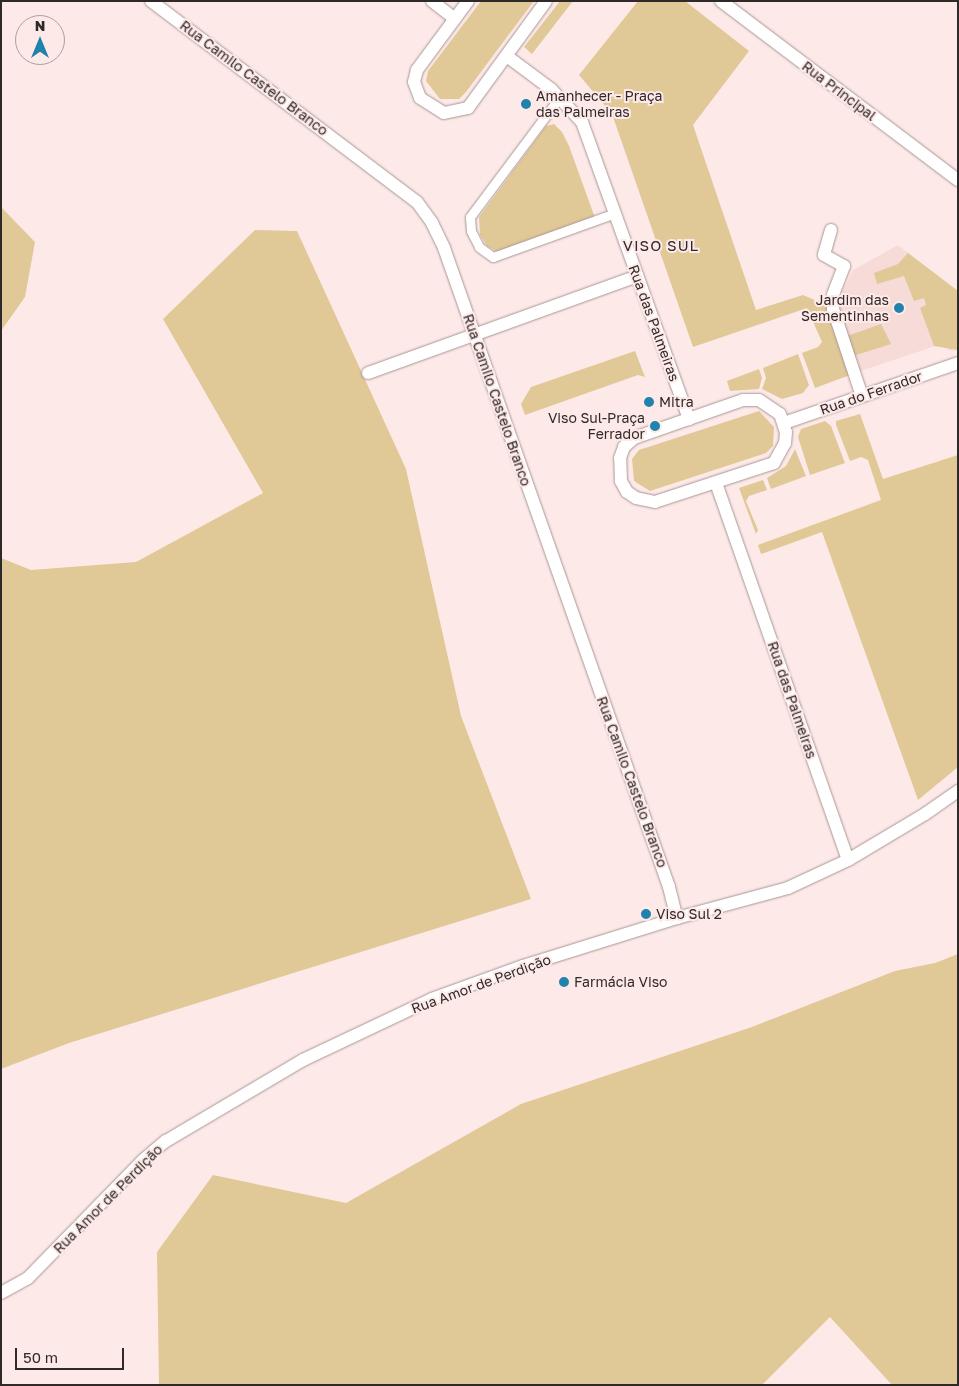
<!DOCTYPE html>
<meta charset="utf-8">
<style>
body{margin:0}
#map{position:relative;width:959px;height:1386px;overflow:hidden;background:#fdeae8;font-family:"Golos Text",sans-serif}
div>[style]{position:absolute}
.built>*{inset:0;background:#f7dbd8}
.green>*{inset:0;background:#e0c897}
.roads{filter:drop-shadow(0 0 1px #a89695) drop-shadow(0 0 1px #a89695)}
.pedestrian>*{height:9px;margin:-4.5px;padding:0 4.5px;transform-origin:4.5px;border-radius:4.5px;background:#fff}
.minor>*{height:12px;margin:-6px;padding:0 6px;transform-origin:6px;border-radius:6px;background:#fff}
.dots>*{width:14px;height:14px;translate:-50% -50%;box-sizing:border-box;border:2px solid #fdeae8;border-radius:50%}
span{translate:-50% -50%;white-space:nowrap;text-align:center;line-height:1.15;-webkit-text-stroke:4px #fdeae8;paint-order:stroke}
.street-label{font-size:14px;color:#302929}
.poi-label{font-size:14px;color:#302929}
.left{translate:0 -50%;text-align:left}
.right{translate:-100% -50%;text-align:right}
.neighbourhood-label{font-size:15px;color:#302929;letter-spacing:1px}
.frame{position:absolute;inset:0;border:2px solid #302929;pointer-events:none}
.north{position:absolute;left:15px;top:15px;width:50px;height:50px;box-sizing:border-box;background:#fdeae8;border:1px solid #ab9d9c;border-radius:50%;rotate:0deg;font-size:14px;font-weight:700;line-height:20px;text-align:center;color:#302929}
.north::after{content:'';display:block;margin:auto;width:18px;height:22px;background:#2282ae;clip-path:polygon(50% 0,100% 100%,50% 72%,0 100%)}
.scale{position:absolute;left:15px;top:1348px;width:109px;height:22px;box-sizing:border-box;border:2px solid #302929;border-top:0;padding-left:6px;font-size:15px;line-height:18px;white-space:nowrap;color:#302929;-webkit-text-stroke:4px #fdeae8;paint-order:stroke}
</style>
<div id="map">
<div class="built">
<div style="clip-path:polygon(898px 245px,958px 291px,958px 350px,952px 351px,938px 345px,858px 372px,839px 309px,843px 302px,841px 295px,853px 270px)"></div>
</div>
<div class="green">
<div style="clip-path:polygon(481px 1px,534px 1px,466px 92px,459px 99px,440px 99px,426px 81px,428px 71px)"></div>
<div style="clip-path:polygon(560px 1px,573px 1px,532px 54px,524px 47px)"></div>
<div style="clip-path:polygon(638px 1px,685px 1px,749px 51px,693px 125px,756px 310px,803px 295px,826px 305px,850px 375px,815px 388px,802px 353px,818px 347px,822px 342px,807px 308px,693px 347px,612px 114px,579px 75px)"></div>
<div style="clip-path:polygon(554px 124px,562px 132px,569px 146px,595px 218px,498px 252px,487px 246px,480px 235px,479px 217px,546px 126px)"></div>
<div style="clip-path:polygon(1px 207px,35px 242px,25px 297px,1px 331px)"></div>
<div style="clip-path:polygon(255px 230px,297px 231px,406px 469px,461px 716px,531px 899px,69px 1043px,1px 1069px,1px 558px,31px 570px,136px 562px,263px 493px,163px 319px)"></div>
<div style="clip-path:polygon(908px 253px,958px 291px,958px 350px,934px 346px,920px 308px,926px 305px,924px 298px,914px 301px,904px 276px,877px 284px,874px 273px,898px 264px)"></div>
<div style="clip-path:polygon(881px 324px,891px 344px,853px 356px,847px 336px)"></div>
<div style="clip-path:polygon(635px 351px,645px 377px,638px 375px,525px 415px,521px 404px,531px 387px)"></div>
<div style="clip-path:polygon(798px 354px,809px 385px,803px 393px,782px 399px,762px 389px,766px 378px,763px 368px)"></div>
<div style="clip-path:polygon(759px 369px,762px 378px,759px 389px,730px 391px,727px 381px)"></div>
<div style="clip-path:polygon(759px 411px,774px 427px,773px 446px,766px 453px,650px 491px,634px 481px,632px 459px,639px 450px)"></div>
<div style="clip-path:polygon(860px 414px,883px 479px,958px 455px,958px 767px,918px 800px,822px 532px,761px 554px,758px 545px,881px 500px,868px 460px,861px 457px,850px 461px,836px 425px,836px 421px)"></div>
<div style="clip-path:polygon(825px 421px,831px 426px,845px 463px,810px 475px,798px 437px,801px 429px)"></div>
<div style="clip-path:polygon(795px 449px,806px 476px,771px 489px,767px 478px,786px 466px)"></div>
<div style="clip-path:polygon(763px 480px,767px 490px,749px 496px,746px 501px,758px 530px,756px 534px,739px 488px)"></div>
<div style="clip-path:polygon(958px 954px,958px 1385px,892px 1385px,830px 1317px,762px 1385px,159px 1385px,157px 1252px,213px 1175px,346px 1203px,521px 1104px,752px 1027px,895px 971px,935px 963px)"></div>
</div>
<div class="roads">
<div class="pedestrian">
<div style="left:559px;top:98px;width:149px;rotate:126.8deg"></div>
<div style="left:470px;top:217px;width:14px;rotate:86deg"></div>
<div style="left:471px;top:231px;width:18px;rotate:63deg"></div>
<div style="left:479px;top:247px;width:17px;rotate:36deg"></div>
<div style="left:493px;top:257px;width:130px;rotate:-19.8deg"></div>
</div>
<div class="minor">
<div style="left:151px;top:1px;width:333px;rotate:37.1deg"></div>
<div style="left:417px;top:202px;width:26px;rotate:54deg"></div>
<div style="left:432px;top:223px;width:28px;rotate:64deg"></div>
<div style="left:444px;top:248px;width:677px;rotate:70.6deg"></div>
<div style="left:669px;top:887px;width:32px;rotate:76deg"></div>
<div style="left:432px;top:1px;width:29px;rotate:38deg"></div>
<div style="left:468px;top:1px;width:86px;rotate:126.5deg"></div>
<div style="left:417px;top:70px;width:12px;rotate:104deg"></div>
<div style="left:414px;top:82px;width:17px;rotate:69deg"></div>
<div style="left:420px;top:98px;width:28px;rotate:32deg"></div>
<div style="left:444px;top:113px;width:25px;rotate:-12deg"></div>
<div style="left:468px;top:108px;width:132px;rotate:-53.9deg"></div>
<div style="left:721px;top:1px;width:297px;rotate:37.1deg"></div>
<div style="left:508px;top:57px;width:54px;rotate:36.7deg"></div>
<div style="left:551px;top:89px;width:45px;rotate:46.8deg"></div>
<div style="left:582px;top:122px;width:316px;rotate:70.2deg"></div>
<div style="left:831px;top:230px;width:26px;rotate:106deg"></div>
<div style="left:824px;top:255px;width:23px;rotate:29deg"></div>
<div style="left:844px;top:266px;width:31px;rotate:111deg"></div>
<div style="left:833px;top:295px;width:14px;rotate:90deg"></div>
<div style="left:833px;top:309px;width:92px;rotate:71.6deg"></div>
<div style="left:368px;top:373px;width:286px;rotate:-19.8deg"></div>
<div style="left:743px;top:400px;width:16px"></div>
<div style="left:759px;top:400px;width:25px;rotate:34deg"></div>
<div style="left:780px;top:414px;width:19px;rotate:72deg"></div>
<div style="left:786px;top:432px;width:11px;rotate:95deg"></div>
<div style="left:785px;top:443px;width:23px;rotate:119deg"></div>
<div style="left:774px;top:463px;width:125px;rotate:161.9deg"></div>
<div style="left:655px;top:502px;width:19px;rotate:-168deg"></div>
<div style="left:636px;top:498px;width:11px;rotate:-146deg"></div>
<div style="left:627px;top:492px;width:13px;rotate:-119deg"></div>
<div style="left:621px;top:481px;width:23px;rotate:-92deg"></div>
<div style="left:620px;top:458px;width:12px;rotate:-70deg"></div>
<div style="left:624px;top:447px;width:13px;rotate:-42deg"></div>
<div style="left:634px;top:438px;width:115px;rotate:-19.2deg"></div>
<div style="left:784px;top:423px;width:184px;rotate:-19deg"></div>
<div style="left:716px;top:483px;width:399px;rotate:70.7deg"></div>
<div style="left:1px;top:1293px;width:31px;rotate:-29deg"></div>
<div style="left:28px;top:1278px;width:165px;rotate:-45.7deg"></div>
<div style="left:143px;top:1160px;width:30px;rotate:-40deg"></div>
<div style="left:166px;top:1141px;width:159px;rotate:-30.6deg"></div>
<div style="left:303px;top:1060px;width:143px;rotate:-25.3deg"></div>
<div style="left:432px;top:999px;width:97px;rotate:-19.9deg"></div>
<div style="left:523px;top:966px;width:161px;rotate:-17.3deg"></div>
<div style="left:677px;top:918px;width:115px;rotate:-15.1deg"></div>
<div style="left:788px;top:888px;width:66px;rotate:-25deg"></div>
<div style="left:848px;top:860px;width:90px;rotate:-30.9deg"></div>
<div style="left:925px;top:814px;width:40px;rotate:-34.9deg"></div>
</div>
</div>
<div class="dots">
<div style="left:526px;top:104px;background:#2282ae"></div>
<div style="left:899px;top:308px;background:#2282ae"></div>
<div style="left:649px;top:402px;background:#2282ae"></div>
<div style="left:655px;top:426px;background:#2282ae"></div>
<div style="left:646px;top:914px;background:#2282ae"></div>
<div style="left:564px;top:982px;background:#2282ae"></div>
</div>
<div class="street-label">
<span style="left:254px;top:78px;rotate:37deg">Rua Camilo Castelo Branco</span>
<span style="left:839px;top:91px;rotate:37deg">Rua Principal</span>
<span style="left:654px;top:323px;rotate:70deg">Rua das Palmeiras</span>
<span style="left:871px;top:393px;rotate:-19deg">Rua do Ferrador</span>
<span style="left:497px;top:400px;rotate:71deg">Rua Camilo Castelo Branco</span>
<span style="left:792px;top:700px;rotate:71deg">Rua das Palmeiras</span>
<span style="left:632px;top:782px;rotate:70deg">Rua Camilo Castelo Branco</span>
<span style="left:481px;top:984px;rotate:-20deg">Rua Amor de Perdição</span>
<span style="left:108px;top:1199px;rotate:-45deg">Rua Amor de Perdição</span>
</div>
<div class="poi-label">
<span class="left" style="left:536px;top:104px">Amanhecer - Praça<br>das Palmeiras</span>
<span class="right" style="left:889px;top:308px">Jardim das<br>Sementinhas</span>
<span class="left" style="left:659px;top:402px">Mitra</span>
<span class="right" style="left:645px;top:426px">Viso Sul-Praça<br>Ferrador</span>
<span class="left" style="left:656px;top:914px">Viso Sul 2</span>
<span class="left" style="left:574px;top:982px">Farmácia Viso</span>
</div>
<div class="neighbourhood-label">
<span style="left:661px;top:246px">VISO SUL</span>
</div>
<div class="frame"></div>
<div class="north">N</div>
<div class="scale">50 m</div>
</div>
